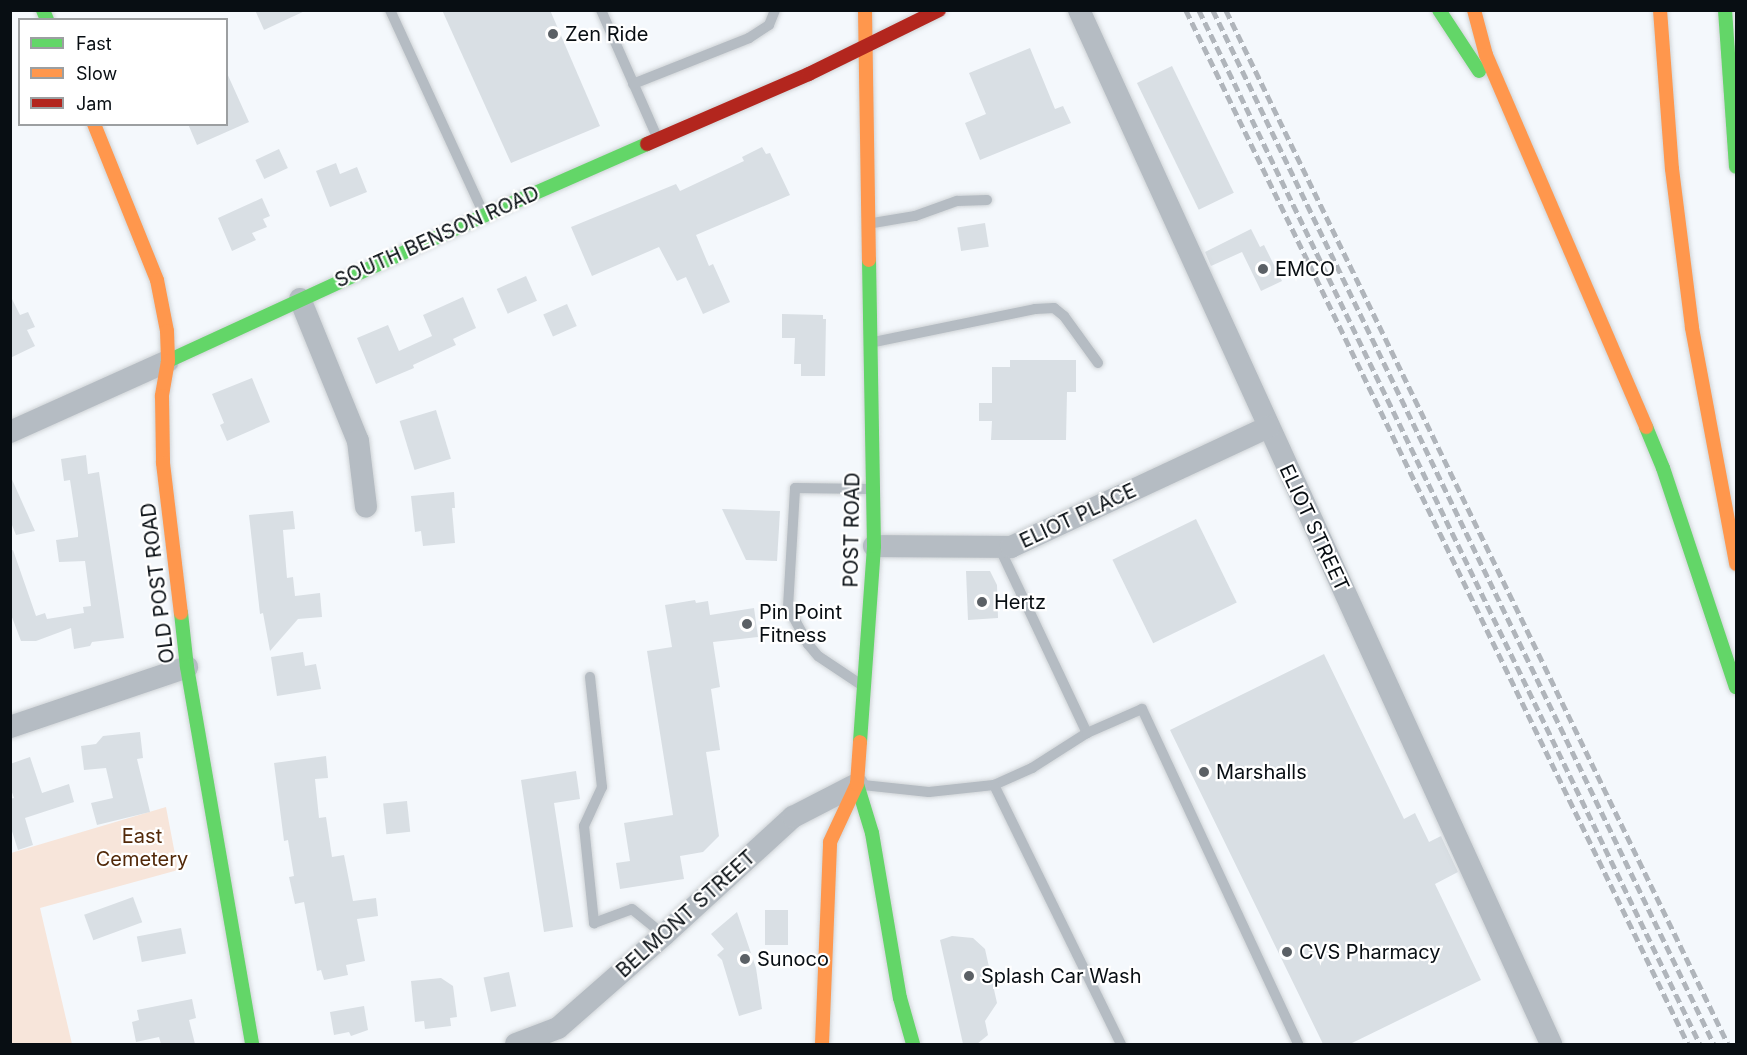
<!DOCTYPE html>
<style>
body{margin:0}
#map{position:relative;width:1747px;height:1055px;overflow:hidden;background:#f4f8fc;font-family:Inter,sans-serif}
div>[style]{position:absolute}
.green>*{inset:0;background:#f7e5da}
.building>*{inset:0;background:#d9dfe4;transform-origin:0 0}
.roads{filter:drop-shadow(0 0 2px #cfd3d6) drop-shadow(0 0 2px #cfd3d6)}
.lane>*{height:10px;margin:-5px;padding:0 5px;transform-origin:5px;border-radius:5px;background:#b5bcc3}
.street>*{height:22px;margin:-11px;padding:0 11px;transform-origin:11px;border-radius:11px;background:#b5bcc3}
.fast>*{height:14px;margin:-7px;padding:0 7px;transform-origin:7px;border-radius:7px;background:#63d668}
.slow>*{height:14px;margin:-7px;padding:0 7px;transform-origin:7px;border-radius:7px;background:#ff974d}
.jam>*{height:14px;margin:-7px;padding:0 7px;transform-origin:7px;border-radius:7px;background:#b3261e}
.rail>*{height:4.5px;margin-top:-2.25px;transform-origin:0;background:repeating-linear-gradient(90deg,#b0b5bb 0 9px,transparent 0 13.5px)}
.dots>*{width:16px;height:16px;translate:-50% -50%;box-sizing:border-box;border:3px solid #fff;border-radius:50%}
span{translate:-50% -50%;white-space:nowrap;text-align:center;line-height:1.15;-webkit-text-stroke:4.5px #fff;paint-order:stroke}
.poi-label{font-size:20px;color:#080e13}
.left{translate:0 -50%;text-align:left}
.street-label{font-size:20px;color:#080e13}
.park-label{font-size:20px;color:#522909}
.frame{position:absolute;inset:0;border:12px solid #080e13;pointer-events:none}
.legend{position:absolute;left:18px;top:18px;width:210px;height:108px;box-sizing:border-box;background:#fff;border:2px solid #9c9fa1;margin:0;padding:8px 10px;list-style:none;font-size:18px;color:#080e13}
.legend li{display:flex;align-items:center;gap:12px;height:30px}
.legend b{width:30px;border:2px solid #9c9fa1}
</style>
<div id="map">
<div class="green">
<div style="clip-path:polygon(166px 807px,178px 870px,40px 908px,72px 1044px,11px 1044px,11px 853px)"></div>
</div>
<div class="building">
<div style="clip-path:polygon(255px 10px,307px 10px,264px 30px)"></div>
<div style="clip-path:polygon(442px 10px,550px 10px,600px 126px,511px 163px)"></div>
<div style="clip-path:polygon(1030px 48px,1055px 109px,1063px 106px,1071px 123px,980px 160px,965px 123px,986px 114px,969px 73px)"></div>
<div style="left:1172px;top:66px;width:141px;height:39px;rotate:64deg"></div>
<div style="clip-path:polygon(226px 71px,249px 122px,197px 145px,188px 124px,226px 124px)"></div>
<div style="clip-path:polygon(762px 147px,766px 154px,770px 153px,790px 195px,696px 235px,709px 266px,713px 264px,730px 302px,703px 314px,686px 277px,677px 281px,659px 247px,592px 276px,571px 227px,676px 184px,680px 191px,744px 161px,742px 157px)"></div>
<div style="left:279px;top:149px;width:21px;height:26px;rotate:65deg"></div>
<div style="clip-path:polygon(336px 163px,340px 174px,357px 167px,367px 192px,330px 207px,316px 171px)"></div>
<div style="clip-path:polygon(262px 198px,270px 216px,263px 219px,267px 227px,252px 233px,256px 240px,232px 251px,218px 218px)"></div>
<div style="left:985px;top:223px;width:24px;height:28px;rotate:81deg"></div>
<div style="clip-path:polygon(1251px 229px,1260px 247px,1264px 245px,1282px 281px,1261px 291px,1242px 252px,1211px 266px,1205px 252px)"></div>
<div style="left:526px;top:276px;width:27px;height:32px;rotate:66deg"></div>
<div style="clip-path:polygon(10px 295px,20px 315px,28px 312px,35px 327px,27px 330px,35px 346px,10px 358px)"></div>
<div style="clip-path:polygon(463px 297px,476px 328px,453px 339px,456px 345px,413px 365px,414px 368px,376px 384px,357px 338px,388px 325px,399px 351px,432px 336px,423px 315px)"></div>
<div style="left:567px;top:304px;width:24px;height:26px;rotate:66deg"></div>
<div style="clip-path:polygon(782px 314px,823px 315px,823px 319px,826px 319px,825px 376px,801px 376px,801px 364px,794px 364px,795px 338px,782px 338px)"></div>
<div style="clip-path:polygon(1010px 360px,1076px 360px,1076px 392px,1067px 392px,1066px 440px,991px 440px,992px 421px,979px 421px,979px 403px,992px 403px,992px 367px,1010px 367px)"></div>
<div style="clip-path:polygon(252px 378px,270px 422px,227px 441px,220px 425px,224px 423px,212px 394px)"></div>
<div style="left:436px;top:410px;width:51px;height:38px;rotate:73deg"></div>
<div style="clip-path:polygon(86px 455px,88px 474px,99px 472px,124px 638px,92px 642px,90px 646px,74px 649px,71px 628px,36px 641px,21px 641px,10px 612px,10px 551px,13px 550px,36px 616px,45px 613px,47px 619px,84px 613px,83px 607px,91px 606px,85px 561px,59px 562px,56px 540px,78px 537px,78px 532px,70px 480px,64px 481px,61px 459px)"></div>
<div style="clip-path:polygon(10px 475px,35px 531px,16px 535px,10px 520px)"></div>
<div style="clip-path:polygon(454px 492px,455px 508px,452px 508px,455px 543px,423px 546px,421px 531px,415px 532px,411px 496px)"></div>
<div style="clip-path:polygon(722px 509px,780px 511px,777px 561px,746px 560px)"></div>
<div style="clip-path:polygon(293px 511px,295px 529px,283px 530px,287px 578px,293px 577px,295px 596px,320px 593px,322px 617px,298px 619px,270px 651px,263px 613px,260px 614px,249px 515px)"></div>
<div style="left:1196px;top:519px;width:93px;height:93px;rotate:64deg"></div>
<div style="clip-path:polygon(966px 571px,990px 571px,997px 585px,998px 618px,968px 620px)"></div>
<div style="clip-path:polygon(695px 600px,696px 603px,708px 601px,710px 615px,754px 608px,758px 637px,713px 642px,720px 687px,711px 689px,720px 750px,706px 752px,719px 836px,703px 852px,680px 856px,684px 879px,620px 889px,616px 863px,630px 861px,624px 823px,673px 815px,647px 651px,672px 647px,665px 605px)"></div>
<div style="clip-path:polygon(303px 652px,305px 666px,316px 664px,321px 689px,277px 696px,271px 657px)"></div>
<div style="clip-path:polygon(1324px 654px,1404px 819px,1415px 813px,1429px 842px,1441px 836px,1458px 872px,1435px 884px,1481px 980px,1350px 1044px,1323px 1044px,1170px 730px)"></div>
<div style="clip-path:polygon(140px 732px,143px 758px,137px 759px,150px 812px,97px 825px,91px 803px,113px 798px,106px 768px,84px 770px,81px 746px,96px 744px,103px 736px)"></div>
<div style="clip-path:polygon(326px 756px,328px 778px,315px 779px,319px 818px,326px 817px,332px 857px,344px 855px,353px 901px,376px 898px,378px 916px,357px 919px,365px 961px,346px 965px,348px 975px,324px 980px,321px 970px,317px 971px,304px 902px,295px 904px,289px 877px,294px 876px,288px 840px,284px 841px,274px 763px)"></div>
<div style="clip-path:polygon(30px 757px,42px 793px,69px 784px,74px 802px,25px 818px,33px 845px,18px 850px,10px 825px,10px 799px,14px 798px,10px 787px,10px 764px)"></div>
<div style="clip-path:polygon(576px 771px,580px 799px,554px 803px,573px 927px,544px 932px,521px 780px)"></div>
<div style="left:407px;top:801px;width:31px;height:24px;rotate:84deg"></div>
<div style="left:133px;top:897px;width:27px;height:52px;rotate:70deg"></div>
<div style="left:765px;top:910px;width:23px;height:35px"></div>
<div style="clip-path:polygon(737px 912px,756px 968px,762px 1009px,739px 1016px,722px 960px,717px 955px,724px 949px,711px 934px)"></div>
<div style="left:181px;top:928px;width:26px;height:45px;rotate:79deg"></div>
<div style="clip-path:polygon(952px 936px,973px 938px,985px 949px,997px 1003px,985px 1021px,988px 1035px,977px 1044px,963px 1044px,940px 940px)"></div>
<div style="left:509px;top:972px;width:35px;height:26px;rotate:78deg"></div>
<div style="clip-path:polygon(441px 978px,453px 986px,457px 1017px,450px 1018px,451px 1026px,425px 1029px,424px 1021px,415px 1022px,411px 981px)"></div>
<div style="clip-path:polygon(192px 999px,196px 1018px,189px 1020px,195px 1044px,161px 1044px,159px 1037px,136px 1042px,132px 1022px,139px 1020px,137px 1010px)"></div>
<div style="clip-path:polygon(364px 1006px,368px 1030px,351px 1036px,349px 1032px,334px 1035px,330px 1012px)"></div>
</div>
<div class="roads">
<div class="lane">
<div style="left:390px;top:10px;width:222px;rotate:65.3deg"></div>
<div style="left:601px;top:10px;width:141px;rotate:66.2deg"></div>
<div style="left:633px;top:84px;width:125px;rotate:-21.6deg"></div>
<div style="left:749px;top:38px;width:24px;rotate:-33deg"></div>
<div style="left:769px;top:25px;width:16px;rotate:-68deg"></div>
<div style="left:873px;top:223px;width:43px;rotate:-9.5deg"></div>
<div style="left:915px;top:216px;width:45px;rotate:-19.7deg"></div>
<div style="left:957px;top:201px;width:30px;rotate:-2deg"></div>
<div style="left:874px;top:342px;width:164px;rotate:-11.6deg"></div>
<div style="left:1035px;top:309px;width:19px;rotate:-3deg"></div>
<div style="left:1054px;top:308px;width:13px;rotate:39deg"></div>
<div style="left:1064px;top:316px;width:58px;rotate:54.1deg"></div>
<div style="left:999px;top:547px;width:206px;rotate:64.7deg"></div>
<div style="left:590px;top:677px;width:111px;rotate:83.8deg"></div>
<div style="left:602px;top:787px;width:43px;rotate:114.8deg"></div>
<div style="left:584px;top:826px;width:98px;rotate:84.1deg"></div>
<div style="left:594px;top:923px;width:40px;rotate:-20.2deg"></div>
<div style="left:632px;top:909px;width:41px;rotate:39.1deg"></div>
<div style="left:860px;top:684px;width:50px;rotate:-146.3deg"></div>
<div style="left:818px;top:656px;width:16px;rotate:-130deg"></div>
<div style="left:808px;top:644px;width:42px;rotate:-118.4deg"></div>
<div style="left:788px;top:607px;width:119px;rotate:-86.6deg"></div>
<div style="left:795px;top:488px;width:75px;rotate:0.8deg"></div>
<div style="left:863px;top:785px;width:66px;rotate:6.1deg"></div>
<div style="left:929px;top:792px;width:65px;rotate:-6.1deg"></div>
<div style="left:994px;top:785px;width:42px;rotate:-24.1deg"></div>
<div style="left:1032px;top:768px;width:65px;rotate:-32.5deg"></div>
<div style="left:1087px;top:733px;width:60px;rotate:-23.6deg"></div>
<div style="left:1142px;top:709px;width:370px;rotate:65deg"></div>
<div style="left:994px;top:785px;width:288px;rotate:63.9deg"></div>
</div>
<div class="street">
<div style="left:1079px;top:10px;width:1137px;rotate:65.46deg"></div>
<div style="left:300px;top:299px;width:153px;rotate:67.8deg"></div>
<div style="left:358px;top:441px;width:66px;rotate:83.1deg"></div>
<div style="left:10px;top:432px;width:173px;rotate:-24.2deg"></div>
<div style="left:874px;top:546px;width:137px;rotate:0.4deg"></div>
<div style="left:1011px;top:547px;width:284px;rotate:-25deg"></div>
<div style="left:10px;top:727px;width:187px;rotate:-18.7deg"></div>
<div style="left:516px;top:1044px;width:45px;rotate:-20.9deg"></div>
<div style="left:558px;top:1028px;width:141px;rotate:-41.3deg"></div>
<div style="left:664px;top:935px;width:175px;rotate:-42.5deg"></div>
<div style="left:793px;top:817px;width:72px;rotate:-27.3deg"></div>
</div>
<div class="fast">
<div style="left:43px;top:10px;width:11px;rotate:68deg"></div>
<div style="left:1439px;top:10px;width:73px;rotate:56.7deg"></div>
<div style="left:1725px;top:10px;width:157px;rotate:86deg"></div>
<div style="left:168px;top:361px;width:349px;rotate:-24.7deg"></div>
<div style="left:485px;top:215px;width:177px;rotate:-23.7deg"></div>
<div style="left:1646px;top:427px;width:44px;rotate:67.5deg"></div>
<div style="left:1663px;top:468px;width:231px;rotate:71.6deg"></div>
<div style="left:181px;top:613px;width:54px;rotate:83.7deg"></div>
<div style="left:187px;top:667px;width:383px;rotate:80.2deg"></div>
<div style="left:860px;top:742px;width:196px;rotate:-85.9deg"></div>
<div style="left:874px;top:546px;width:286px;rotate:-91deg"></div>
<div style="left:857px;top:784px;width:51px;rotate:73deg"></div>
<div style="left:872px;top:833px;width:167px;rotate:80.4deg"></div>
<div style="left:900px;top:998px;width:48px;rotate:74.2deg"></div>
</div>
<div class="slow">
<div style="left:865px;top:10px;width:250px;rotate:89.1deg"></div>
<div style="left:1474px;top:10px;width:47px;rotate:75.1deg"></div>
<div style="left:1486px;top:55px;width:405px;rotate:66.7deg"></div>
<div style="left:1660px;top:10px;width:159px;rotate:85.7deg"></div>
<div style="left:1672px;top:169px;width:160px;rotate:82.8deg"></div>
<div style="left:1692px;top:328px;width:240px;rotate:79.4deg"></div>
<div style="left:94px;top:124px;width:168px;rotate:68deg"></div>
<div style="left:157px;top:280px;width:52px;rotate:78.9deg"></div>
<div style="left:167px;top:331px;width:30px;rotate:88deg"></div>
<div style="left:168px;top:361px;width:36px;rotate:100deg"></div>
<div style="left:162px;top:396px;width:67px;rotate:89.1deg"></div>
<div style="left:163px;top:463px;width:151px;rotate:83.2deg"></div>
<div style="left:822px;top:1044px;width:202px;rotate:-87.7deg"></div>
<div style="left:830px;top:842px;width:64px;rotate:-65deg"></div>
<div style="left:857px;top:784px;width:42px;rotate:-85.9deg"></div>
</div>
<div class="jam">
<div style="left:647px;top:144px;width:176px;rotate:-23.4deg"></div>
<div style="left:809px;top:74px;width:145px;rotate:-26.2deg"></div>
</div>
</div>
<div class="rail">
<div style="left:1186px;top:10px;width:1149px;rotate:64.1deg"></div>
<div style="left:1199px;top:10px;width:1149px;rotate:64.15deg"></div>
<div style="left:1213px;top:10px;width:1149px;rotate:64.15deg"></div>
<div style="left:1226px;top:10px;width:1149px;rotate:64.1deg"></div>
</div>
<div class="dots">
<div style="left:553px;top:34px;background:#5b6065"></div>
<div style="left:1263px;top:269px;background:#5b6065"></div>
<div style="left:982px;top:602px;background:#5b6065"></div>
<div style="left:747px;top:624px;background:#5b6065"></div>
<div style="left:1204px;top:772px;background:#5b6065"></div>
<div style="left:1287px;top:952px;background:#5b6065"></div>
<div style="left:745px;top:959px;background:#5b6065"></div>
<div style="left:969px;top:976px;background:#5b6065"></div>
</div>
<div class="poi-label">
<span class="left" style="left:565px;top:34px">Zen Ride</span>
<span class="left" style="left:1275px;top:269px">EMCO</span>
<span class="left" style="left:994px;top:602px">Hertz</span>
<span class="left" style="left:759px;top:624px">Pin Point<br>Fitness</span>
<span class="left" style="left:1216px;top:772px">Marshalls</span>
<span class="left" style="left:1299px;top:952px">CVS Pharmacy</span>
<span class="left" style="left:757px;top:959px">Sunoco</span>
<span class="left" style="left:981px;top:976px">Splash Car Wash</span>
</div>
<div class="street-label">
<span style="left:437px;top:237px;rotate:-24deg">SOUTH BENSON ROAD</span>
<span style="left:1078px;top:516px;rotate:-25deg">ELIOT PLACE</span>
<span style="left:1314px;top:528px;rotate:65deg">ELIOT STREET</span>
<span style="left:852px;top:530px;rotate:-89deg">POST ROAD</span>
<span style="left:158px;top:583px;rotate:-97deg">OLD POST ROAD</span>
<span style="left:686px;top:914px;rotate:-42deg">BELMONT STREET</span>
</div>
<div class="park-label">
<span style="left:142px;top:848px">East<br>Cemetery</span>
</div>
<div class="frame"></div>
<ul class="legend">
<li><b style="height:8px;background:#63d668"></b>Fast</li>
<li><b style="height:8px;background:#ff974d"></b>Slow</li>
<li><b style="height:8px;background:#b3261e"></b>Jam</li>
</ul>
</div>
